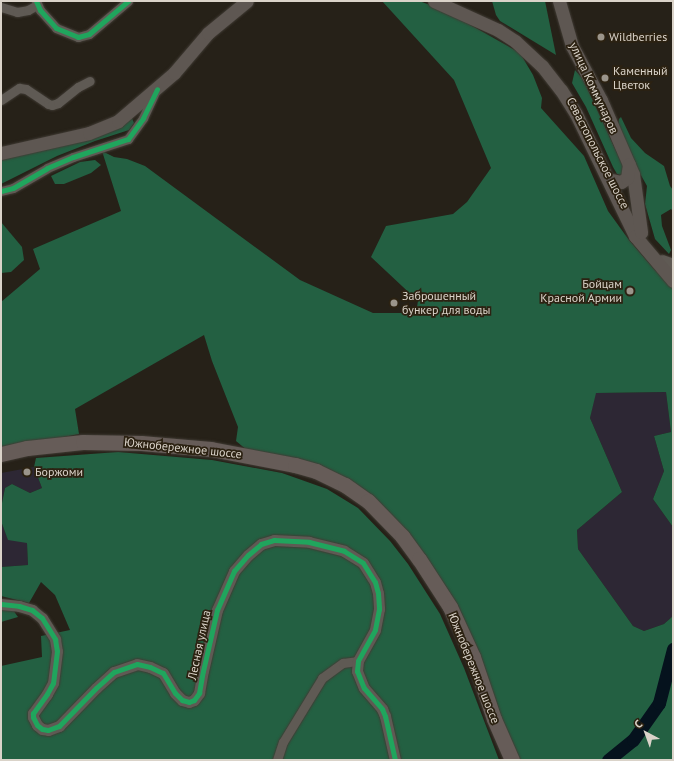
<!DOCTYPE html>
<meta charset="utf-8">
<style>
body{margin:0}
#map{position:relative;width:674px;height:761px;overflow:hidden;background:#262118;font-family:"PT Sans",sans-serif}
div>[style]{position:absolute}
.industrial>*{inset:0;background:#2d2734}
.forest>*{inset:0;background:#236042}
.river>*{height:13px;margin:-6.5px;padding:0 6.5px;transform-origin:6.5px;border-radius:6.5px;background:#05121d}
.roads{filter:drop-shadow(0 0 1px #403b34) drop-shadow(0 0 1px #403b34)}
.minor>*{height:9px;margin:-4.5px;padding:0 4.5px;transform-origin:4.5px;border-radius:4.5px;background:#5f5a54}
.tertiary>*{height:11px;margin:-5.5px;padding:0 5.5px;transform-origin:5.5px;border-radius:5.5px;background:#5f5a54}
.secondary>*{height:13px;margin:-6.5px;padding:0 6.5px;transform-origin:6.5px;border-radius:6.5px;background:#5e5752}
.trunk>*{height:15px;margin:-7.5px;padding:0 7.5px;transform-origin:7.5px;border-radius:7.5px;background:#665c58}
.cycleway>*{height:5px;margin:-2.5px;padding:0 2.5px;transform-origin:2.5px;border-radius:2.5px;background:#20a55d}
.dots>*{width:11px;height:11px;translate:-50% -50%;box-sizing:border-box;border:2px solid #2c2212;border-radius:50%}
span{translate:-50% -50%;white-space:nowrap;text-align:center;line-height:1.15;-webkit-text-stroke:3.5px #2c2212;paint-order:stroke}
.poi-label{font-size:12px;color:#dad3c9}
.left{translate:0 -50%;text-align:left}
.right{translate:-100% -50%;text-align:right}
.street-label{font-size:12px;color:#dad3c9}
.frame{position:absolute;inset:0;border:2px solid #dad3c9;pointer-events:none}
.north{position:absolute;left:626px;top:713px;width:40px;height:40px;-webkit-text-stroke:3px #2c2212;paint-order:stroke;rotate:319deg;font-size:11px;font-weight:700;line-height:16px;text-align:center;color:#dad3c9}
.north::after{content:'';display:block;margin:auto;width:14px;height:18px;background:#dad3c9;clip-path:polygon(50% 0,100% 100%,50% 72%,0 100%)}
</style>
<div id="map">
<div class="industrial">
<div style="clip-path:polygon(666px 392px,671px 432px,654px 436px,664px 471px,653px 499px,673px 527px,673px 616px,664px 624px,644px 631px,633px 626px,578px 549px,577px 530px,622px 492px,590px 418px,595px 393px)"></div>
<div style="clip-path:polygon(34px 467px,42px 488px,30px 493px,12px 484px,5px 488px,1px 508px,1px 473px)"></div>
<div style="clip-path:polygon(1px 521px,7px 536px,7px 538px,27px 542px,28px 565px,1px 567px)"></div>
</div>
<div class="forest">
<div style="clip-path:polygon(382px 1px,419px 1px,444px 10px,520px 53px,533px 75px,542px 98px,541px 108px,584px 156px,608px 211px,629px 240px,654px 269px,673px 288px,673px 527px,653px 499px,664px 471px,654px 436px,671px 432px,666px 392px,596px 393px,590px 418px,622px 492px,577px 530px,578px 549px,633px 626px,644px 631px,664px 624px,673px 616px,673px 760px,515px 760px,465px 633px,369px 500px,248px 451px,236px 441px,238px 427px,212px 361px,204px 335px,75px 409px,79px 434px,1px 449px,1px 302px,40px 269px,33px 249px,121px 211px,102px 151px,114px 157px,127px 159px,145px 166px,300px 280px,373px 313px,416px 313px,418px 301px,371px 257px,386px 226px,453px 214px,467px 202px,491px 168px,454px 80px)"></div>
<div style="clip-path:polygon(492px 1px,545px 1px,556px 55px,500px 21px,496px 15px)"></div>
<div style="clip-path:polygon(575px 70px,582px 78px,587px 88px,623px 166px,624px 170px,621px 175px,617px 174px,613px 167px,586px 107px,572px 83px)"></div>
<div style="clip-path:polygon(131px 116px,134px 123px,129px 130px,95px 141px,57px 156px,1px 184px,1px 157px)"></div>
<div style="clip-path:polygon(621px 117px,631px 138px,645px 153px,664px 166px,670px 186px,673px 190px,673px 211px,671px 209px,661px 215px,662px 226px,671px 250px,669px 254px,655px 239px,645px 204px,647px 186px,623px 143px,618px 127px,619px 119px)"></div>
<div style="clip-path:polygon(95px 160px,101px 165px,91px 173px,64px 184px,55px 184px,51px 176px,80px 162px)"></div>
<div style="clip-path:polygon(1px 222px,22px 247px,24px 260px,11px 272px,1px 273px)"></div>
<div style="clip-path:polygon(118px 452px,212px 460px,282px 473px,327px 489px,358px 508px,390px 541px,408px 564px,440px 614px,464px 668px,499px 760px,1px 760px,1px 666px,42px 657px,41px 636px,70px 630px,55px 595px,41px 582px,29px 603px,1px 596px,1px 567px,28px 565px,27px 543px,8px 540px,1px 521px,1px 508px,5px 488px,12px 484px,30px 493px,42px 488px,34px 467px,36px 458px)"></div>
<div style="clip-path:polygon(1px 610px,13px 610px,18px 617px,1px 622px)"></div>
</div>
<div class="river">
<div style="left:608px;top:760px;width:32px;rotate:-39deg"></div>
<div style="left:633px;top:740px;width:45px;rotate:-54.9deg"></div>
<div style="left:659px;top:703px;width:56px;rotate:-75.5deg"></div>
</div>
<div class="roads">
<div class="minor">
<div style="left:36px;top:1px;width:10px;rotate:66deg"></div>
<div style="left:40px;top:10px;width:24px;rotate:48deg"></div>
<div style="left:56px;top:28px;width:24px;rotate:22deg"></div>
<div style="left:78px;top:37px;width:11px;rotate:-15deg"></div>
<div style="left:89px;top:34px;width:51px;rotate:-40.2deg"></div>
<div style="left:1px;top:7px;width:17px;rotate:17deg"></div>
<div style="left:17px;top:12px;width:11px;rotate:-10deg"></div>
<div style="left:28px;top:10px;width:10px;rotate:-29deg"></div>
<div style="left:1px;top:100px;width:22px;rotate:-34deg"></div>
<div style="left:19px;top:88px;width:7px;rotate:8deg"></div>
<div style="left:26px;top:89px;width:27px;rotate:34deg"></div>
<div style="left:48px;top:104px;width:4px;rotate:14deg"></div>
<div style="left:52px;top:105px;width:6px;rotate:-18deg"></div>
<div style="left:58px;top:103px;width:26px;rotate:-39deg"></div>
<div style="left:78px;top:87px;width:13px;rotate:-27deg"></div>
<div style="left:1px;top:191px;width:12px;rotate:-14deg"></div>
<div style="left:13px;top:188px;width:39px;rotate:-30deg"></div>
<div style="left:47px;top:168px;width:28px;rotate:-23deg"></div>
<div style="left:73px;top:157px;width:58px;rotate:-18.1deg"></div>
<div style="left:128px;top:139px;width:26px;rotate:-54deg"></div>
<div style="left:143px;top:118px;width:31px;rotate:-65deg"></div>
<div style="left:277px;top:760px;width:19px;rotate:-72deg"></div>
<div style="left:283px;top:742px;width:75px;rotate:-58.6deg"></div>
<div style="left:322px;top:678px;width:26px;rotate:-36deg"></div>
<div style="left:343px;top:663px;width:15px;rotate:-8deg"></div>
</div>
<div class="tertiary">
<div style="left:662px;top:260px;width:12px;rotate:20deg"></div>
<div style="left:1px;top:604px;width:18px;rotate:6deg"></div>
<div style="left:19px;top:606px;width:14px;rotate:17deg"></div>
<div style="left:32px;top:610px;width:13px;rotate:39deg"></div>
<div style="left:42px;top:618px;width:25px;rotate:58deg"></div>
<div style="left:55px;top:639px;width:12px;rotate:81deg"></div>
<div style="left:57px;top:651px;width:32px;rotate:97deg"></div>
<div style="left:53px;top:683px;width:13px;rotate:119deg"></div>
<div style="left:47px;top:694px;width:24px;rotate:126deg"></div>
<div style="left:33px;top:713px;width:4px;rotate:90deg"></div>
<div style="left:33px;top:717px;width:9px;rotate:63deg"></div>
<div style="left:37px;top:725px;width:6px;rotate:39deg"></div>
<div style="left:42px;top:729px;width:6px;rotate:9deg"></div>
<div style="left:48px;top:730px;width:12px;rotate:-20deg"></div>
<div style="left:59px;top:726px;width:53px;rotate:-45.8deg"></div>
<div style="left:96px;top:688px;width:24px;rotate:-42deg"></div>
<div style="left:114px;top:672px;width:24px;rotate:-19deg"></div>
<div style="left:137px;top:664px;width:13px;rotate:13deg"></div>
<div style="left:150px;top:667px;width:14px;rotate:25deg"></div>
<div style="left:163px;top:673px;width:23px;rotate:59deg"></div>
<div style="left:175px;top:693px;width:10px;rotate:45deg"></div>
<div style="left:182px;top:700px;width:7px;rotate:16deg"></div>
<div style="left:189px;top:702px;width:5px;rotate:-22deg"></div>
<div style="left:194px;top:700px;width:9px;rotate:-54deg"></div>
<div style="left:199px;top:693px;width:22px;rotate:-80deg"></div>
<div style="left:203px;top:671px;width:63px;rotate:-77.1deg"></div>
<div style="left:217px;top:610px;width:43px;rotate:-66.4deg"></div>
<div style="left:234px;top:571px;width:21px;rotate:-49deg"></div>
<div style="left:248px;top:555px;width:17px;rotate:-40deg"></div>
<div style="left:261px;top:544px;width:14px;rotate:-17deg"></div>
<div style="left:274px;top:540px;width:35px;rotate:3deg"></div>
<div style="left:309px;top:542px;width:36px;rotate:14deg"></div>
<div style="left:344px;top:551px;width:22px;rotate:32deg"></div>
<div style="left:363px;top:563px;width:22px;rotate:58deg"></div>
<div style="left:375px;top:582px;width:11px;rotate:75deg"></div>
<div style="left:378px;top:593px;width:16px;rotate:86deg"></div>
<div style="left:379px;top:609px;width:21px;rotate:101deg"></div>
<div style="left:375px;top:630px;width:35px;rotate:119deg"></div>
<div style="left:358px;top:661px;width:10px;rotate:96deg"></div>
<div style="left:357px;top:671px;width:18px;rotate:68deg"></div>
<div style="left:364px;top:688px;width:28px;rotate:49deg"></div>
<div style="left:382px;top:709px;width:8px;rotate:67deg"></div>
<div style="left:385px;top:716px;width:45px;rotate:77.2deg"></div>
</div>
<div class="secondary">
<div style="left:434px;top:1px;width:70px;rotate:24.4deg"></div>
<div style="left:498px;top:30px;width:20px;rotate:33deg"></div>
<div style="left:515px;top:41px;width:37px;rotate:43deg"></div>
<div style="left:542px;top:66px;width:31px;rotate:52deg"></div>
<div style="left:561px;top:90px;width:28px;rotate:58deg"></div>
<div style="left:576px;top:114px;width:136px;rotate:64.2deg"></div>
<div style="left:635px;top:236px;width:59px;rotate:49.8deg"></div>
<div style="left:559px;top:1px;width:47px;rotate:73.9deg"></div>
<div style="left:572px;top:46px;width:61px;rotate:61.8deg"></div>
<div style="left:601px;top:100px;width:81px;rotate:66.6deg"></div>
<div style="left:633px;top:174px;width:59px;rotate:82.1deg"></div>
<div style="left:1px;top:153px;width:90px;rotate:-12.8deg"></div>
<div style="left:89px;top:133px;width:31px;rotate:-22deg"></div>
<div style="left:118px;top:121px;width:74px;rotate:-40.6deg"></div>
<div style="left:174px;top:73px;width:52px;rotate:-49.6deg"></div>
<div style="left:208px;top:33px;width:50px;rotate:-39.4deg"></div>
<div style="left:612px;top:180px;width:9px;rotate:13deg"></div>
<div style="left:621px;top:182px;width:7px;rotate:-34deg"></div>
<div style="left:627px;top:178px;width:14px;rotate:-82deg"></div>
</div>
<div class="trunk">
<div style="left:1px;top:454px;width:27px;rotate:-13deg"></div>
<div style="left:27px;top:448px;width:56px;rotate:-6.1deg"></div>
<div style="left:83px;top:442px;width:58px;rotate:1deg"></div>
<div style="left:141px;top:443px;width:70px;rotate:4.9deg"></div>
<div style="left:211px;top:449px;width:86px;rotate:10.8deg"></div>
<div style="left:295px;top:465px;width:22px;rotate:16deg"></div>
<div style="left:316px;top:471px;width:32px;rotate:26deg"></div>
<div style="left:345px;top:485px;width:28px;rotate:35deg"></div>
<div style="left:368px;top:501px;width:49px;rotate:45.8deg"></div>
<div style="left:402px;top:536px;width:29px;rotate:54deg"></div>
<div style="left:419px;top:559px;width:57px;rotate:57.1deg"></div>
<div style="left:450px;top:607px;width:55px;rotate:65.3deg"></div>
<div style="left:473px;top:657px;width:65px;rotate:71.3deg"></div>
<div style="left:494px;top:719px;width:45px;rotate:66.3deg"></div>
</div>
</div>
<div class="cycleway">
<div style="left:36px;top:1px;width:10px;rotate:66deg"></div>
<div style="left:40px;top:10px;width:24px;rotate:48deg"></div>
<div style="left:56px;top:28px;width:24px;rotate:22deg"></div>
<div style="left:78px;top:37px;width:11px;rotate:-15deg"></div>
<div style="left:89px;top:34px;width:51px;rotate:-40.2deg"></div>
<div style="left:1px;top:191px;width:12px;rotate:-14deg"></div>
<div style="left:13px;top:188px;width:39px;rotate:-30deg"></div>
<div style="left:47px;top:168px;width:28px;rotate:-23deg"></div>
<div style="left:73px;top:157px;width:58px;rotate:-18.1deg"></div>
<div style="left:128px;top:139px;width:26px;rotate:-54deg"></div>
<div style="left:143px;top:118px;width:32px;rotate:-64deg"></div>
<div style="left:1px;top:604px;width:18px;rotate:6deg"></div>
<div style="left:19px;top:606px;width:14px;rotate:17deg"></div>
<div style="left:32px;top:610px;width:13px;rotate:39deg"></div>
<div style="left:42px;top:618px;width:25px;rotate:58deg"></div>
<div style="left:55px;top:639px;width:12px;rotate:81deg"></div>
<div style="left:57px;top:651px;width:32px;rotate:97deg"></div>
<div style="left:53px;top:683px;width:13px;rotate:119deg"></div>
<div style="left:47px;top:694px;width:24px;rotate:126deg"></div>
<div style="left:33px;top:713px;width:4px;rotate:90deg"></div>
<div style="left:33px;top:717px;width:9px;rotate:63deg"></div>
<div style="left:37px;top:725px;width:6px;rotate:39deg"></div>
<div style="left:42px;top:729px;width:6px;rotate:9deg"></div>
<div style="left:48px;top:730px;width:12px;rotate:-20deg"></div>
<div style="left:59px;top:726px;width:53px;rotate:-45.8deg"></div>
<div style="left:96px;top:688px;width:24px;rotate:-42deg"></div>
<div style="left:114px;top:672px;width:24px;rotate:-19deg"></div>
<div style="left:137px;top:664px;width:13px;rotate:13deg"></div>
<div style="left:150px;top:667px;width:14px;rotate:25deg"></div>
<div style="left:163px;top:673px;width:23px;rotate:59deg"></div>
<div style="left:175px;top:693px;width:10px;rotate:45deg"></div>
<div style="left:182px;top:700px;width:7px;rotate:16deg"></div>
<div style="left:189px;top:702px;width:5px;rotate:-22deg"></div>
<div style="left:194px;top:700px;width:9px;rotate:-54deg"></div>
<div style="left:199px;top:693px;width:22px;rotate:-80deg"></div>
<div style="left:203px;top:671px;width:63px;rotate:-77.1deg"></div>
<div style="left:217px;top:610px;width:43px;rotate:-66.4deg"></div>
<div style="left:234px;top:571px;width:21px;rotate:-49deg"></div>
<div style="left:248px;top:555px;width:17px;rotate:-40deg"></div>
<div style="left:261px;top:544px;width:14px;rotate:-17deg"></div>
<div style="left:274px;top:540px;width:35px;rotate:3deg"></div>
<div style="left:309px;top:542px;width:36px;rotate:14deg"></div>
<div style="left:344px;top:551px;width:22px;rotate:32deg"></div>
<div style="left:363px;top:563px;width:22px;rotate:58deg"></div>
<div style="left:375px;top:582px;width:11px;rotate:75deg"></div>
<div style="left:378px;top:593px;width:16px;rotate:86deg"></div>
<div style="left:379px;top:609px;width:21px;rotate:101deg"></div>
<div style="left:375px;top:630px;width:35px;rotate:119deg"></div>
<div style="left:358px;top:661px;width:10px;rotate:96deg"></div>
<div style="left:357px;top:671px;width:18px;rotate:68deg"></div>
<div style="left:364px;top:688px;width:28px;rotate:49deg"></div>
<div style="left:382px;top:709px;width:8px;rotate:67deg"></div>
<div style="left:385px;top:716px;width:45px;rotate:77.2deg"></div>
</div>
<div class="dots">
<div style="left:601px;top:37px;background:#9b958b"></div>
<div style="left:605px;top:78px;background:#9b958b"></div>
<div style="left:630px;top:291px;background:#9b958b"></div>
<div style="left:394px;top:303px;background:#9b958b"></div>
<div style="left:27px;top:472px;background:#9b958b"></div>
</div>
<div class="poi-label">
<span class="left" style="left:609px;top:37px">Wildberries</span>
<span class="left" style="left:613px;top:78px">Каменный<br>Цветок</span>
<span class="right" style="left:622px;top:291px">Бойцам<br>Красной Армии</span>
<span class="left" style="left:402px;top:303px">Заброшенный<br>бункер для воды</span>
<span class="left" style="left:35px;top:472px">Боржоми</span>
</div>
<div class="street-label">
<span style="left:594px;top:88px;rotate:65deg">улица Коммунаров</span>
<span style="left:598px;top:153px;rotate:63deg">Севастопольское шоссе</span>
<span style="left:183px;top:448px;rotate:6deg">Южнобережное шоссе</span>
<span style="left:199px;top:645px;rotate:-78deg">Лесная улица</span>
<span style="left:474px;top:668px;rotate:68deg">Южнобережное шоссе</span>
</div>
<div class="frame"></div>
<div class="north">С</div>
</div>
